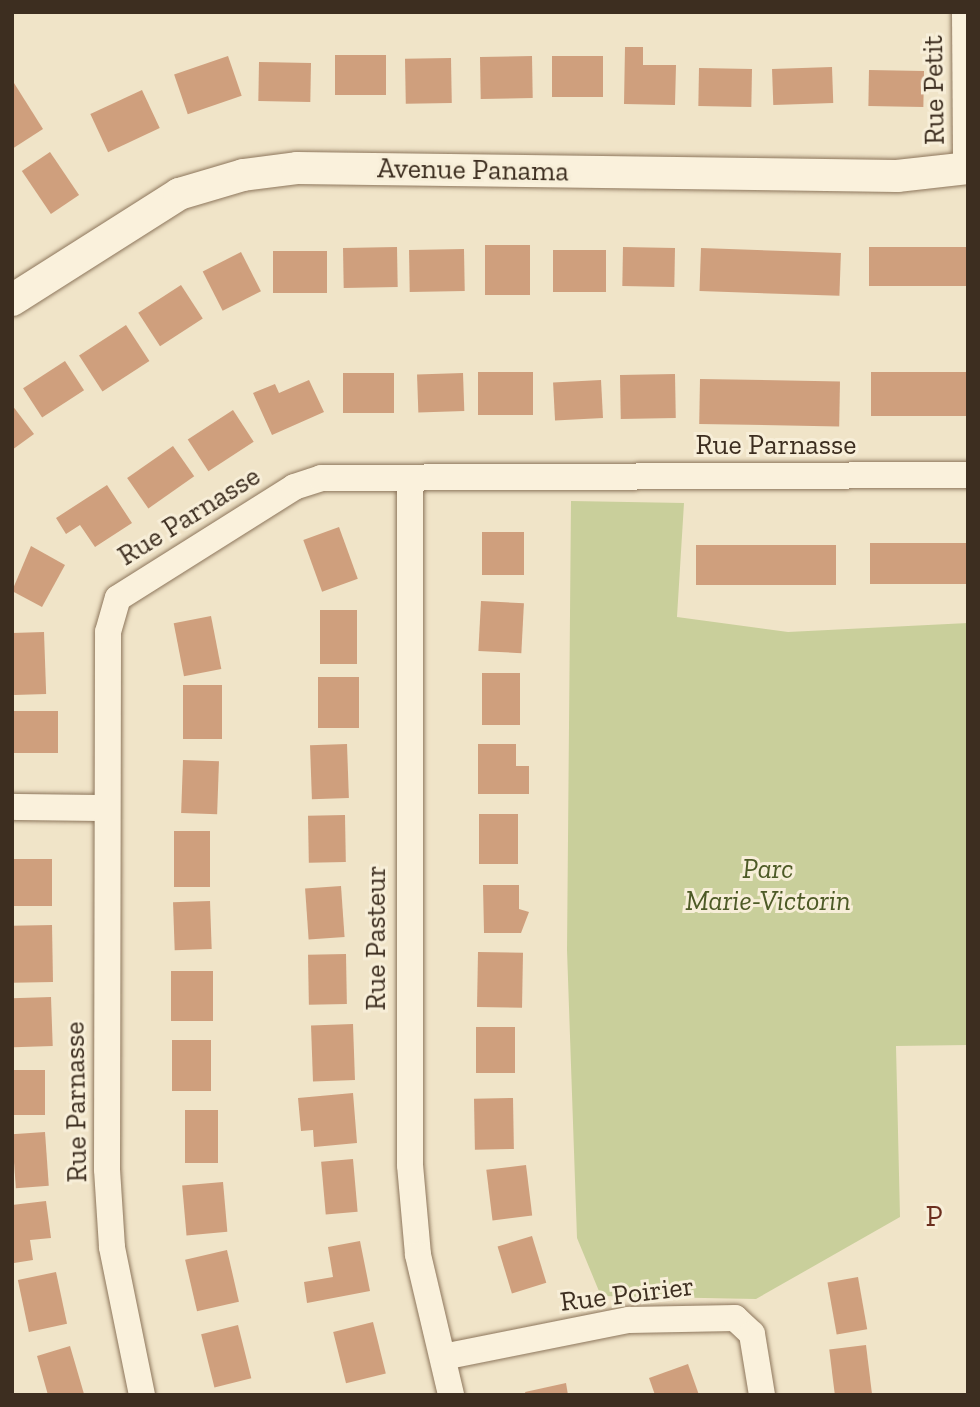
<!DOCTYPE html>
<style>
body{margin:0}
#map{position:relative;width:980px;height:1407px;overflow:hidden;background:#f0e4c8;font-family:"Zilla Slab",serif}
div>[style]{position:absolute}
.green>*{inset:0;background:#c9cf9b}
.building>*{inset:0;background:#cf9f7d;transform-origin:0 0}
.roads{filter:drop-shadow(0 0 2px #8d765c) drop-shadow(0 0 2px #8d765c)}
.minor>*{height:26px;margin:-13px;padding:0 13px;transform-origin:13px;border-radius:13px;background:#faf1dc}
.tertiary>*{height:32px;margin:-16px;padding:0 16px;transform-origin:16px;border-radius:16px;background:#faf1dc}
span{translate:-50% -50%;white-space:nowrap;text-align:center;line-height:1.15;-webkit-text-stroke:6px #f7eed8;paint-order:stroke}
.street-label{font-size:28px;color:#3d2e20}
.park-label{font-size:28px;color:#4d5a26;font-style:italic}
.neighbourhood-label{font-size:30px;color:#6b2e1e;letter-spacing:2px}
.frame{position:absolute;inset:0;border:14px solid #3d2e20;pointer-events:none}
</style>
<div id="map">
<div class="green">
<div style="clip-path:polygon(571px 501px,684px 503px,677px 617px,788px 632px,968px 623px,968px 1045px,896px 1046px,900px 1217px,756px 1299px,601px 1296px,577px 1238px,567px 950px)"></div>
</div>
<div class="building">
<div style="clip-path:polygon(625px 47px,643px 47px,643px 65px,676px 65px,675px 105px,624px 104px)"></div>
<div style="left:335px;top:55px;width:51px;height:40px"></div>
<div style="left:228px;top:56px;width:42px;height:57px;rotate:71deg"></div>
<div style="left:532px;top:56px;width:42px;height:52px;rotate:89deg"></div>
<div style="left:552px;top:56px;width:51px;height:41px"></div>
<div style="left:451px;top:58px;width:45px;height:46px;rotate:89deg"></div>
<div style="left:259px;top:62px;width:52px;height:39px;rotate:1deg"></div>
<div style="left:832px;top:67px;width:36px;height:60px;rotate:88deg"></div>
<div style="left:699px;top:68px;width:53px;height:38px;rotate:1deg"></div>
<div style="left:869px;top:70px;width:55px;height:36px;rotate:1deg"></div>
<div style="clip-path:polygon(14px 83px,43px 129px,12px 149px,12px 84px)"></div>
<div style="left:142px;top:90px;width:42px;height:57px;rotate:65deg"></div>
<div style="left:50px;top:152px;width:52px;height:34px;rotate:56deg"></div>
<div style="left:530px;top:245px;width:50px;height:45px;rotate:90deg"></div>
<div style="left:397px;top:247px;width:40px;height:54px;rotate:89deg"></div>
<div style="left:623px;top:247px;width:52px;height:39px;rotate:1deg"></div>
<div style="left:968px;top:247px;width:39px;height:99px;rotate:90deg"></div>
<div style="left:701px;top:248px;width:140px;height:43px;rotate:2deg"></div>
<div style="left:464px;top:249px;width:42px;height:55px;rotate:89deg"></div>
<div style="left:606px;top:250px;width:42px;height:53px;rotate:90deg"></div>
<div style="left:273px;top:251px;width:54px;height:42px"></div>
<div style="left:241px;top:252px;width:44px;height:43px;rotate:63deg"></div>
<div style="left:181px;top:285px;width:40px;height:51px;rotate:57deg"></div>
<div style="left:126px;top:325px;width:43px;height:56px;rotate:57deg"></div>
<div style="left:65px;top:361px;width:35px;height:50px;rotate:57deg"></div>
<div style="left:478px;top:372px;width:55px;height:43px"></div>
<div style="left:968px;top:372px;width:44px;height:97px;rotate:90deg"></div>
<div style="left:343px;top:373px;width:51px;height:40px"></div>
<div style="left:463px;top:373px;width:38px;height:46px;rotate:88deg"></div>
<div style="left:675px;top:374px;width:44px;height:55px;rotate:89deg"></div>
<div style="left:700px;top:379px;width:140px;height:45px;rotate:1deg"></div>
<div style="clip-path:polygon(309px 380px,324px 412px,272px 435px,253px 393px,275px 384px,279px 393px)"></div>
<div style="left:601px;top:380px;width:38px;height:48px;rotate:87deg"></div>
<div style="clip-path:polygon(12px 405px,34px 434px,12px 450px)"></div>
<div style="left:233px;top:410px;width:38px;height:54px;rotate:57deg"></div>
<div style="left:173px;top:446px;width:37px;height:56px;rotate:55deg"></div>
<div style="clip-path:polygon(107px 485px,132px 523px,95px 547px,80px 525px,66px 534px,56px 518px)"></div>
<div style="left:339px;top:527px;width:55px;height:38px;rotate:70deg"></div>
<div style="left:482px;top:532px;width:42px;height:43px"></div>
<div style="left:968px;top:543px;width:41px;height:98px;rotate:90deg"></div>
<div style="left:696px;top:545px;width:140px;height:40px"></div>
<div style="clip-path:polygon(31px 546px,65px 565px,42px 607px,12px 591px)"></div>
<div style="left:481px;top:601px;width:43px;height:50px;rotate:3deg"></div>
<div style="left:320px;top:610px;width:37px;height:54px"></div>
<div style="left:211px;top:616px;width:54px;height:38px;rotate:79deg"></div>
<div style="left:44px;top:632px;width:62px;height:32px;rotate:88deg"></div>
<div style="left:482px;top:673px;width:38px;height:52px"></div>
<div style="left:318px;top:677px;width:41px;height:51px"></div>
<div style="left:183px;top:685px;width:39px;height:54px"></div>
<div style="left:58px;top:711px;width:42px;height:46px;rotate:90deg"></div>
<div style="left:347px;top:744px;width:54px;height:37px;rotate:88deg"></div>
<div style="clip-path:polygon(478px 744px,516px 744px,516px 766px,529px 766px,529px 794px,478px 794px)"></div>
<div style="left:183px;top:760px;width:36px;height:53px;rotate:2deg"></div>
<div style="left:479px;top:814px;width:39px;height:50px"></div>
<div style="left:345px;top:815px;width:47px;height:37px;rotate:89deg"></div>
<div style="left:174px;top:831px;width:36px;height:56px"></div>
<div style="left:13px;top:859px;width:39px;height:47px"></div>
<div style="clip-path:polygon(483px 885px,519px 885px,519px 909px,529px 912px,521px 933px,484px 933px)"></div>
<div style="left:341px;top:886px;width:51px;height:36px;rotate:86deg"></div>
<div style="left:210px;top:901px;width:48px;height:37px;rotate:88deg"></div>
<div style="left:52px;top:925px;width:57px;height:40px;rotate:89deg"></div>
<div style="left:478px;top:952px;width:45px;height:55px;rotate:1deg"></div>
<div style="left:346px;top:954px;width:50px;height:38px;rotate:89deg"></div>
<div style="left:171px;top:971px;width:42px;height:50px"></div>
<div style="left:51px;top:997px;width:49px;height:39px;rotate:88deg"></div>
<div style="left:353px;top:1024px;width:56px;height:42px;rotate:88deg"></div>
<div style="left:476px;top:1027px;width:39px;height:46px"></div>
<div style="left:172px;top:1040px;width:39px;height:51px"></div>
<div style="left:12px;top:1070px;width:33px;height:45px"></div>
<div style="clip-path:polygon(353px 1093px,357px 1143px,314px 1147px,313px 1130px,301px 1131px,298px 1098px)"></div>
<div style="left:513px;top:1098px;width:51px;height:39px;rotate:89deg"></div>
<div style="left:185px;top:1110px;width:33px;height:53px"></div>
<div style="left:45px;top:1132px;width:54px;height:33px;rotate:86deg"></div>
<div style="left:353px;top:1159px;width:53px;height:32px;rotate:85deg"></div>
<div style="left:526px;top:1165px;width:51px;height:40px;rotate:83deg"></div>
<div style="left:223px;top:1182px;width:50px;height:41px;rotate:85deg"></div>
<div style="clip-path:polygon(46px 1201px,51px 1238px,30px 1240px,33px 1260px,14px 1263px,12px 1205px)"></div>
<div style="left:532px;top:1236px;width:49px;height:36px;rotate:73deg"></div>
<div style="clip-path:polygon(360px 1241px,370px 1291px,307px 1303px,304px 1282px,333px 1277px,328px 1247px)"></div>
<div style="left:227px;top:1250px;width:53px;height:43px;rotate:77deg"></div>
<div style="left:56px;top:1272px;width:53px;height:39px;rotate:78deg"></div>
<div style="left:858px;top:1277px;width:53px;height:31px;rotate:80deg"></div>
<div style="left:373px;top:1322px;width:53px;height:41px;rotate:76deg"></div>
<div style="left:238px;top:1325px;width:55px;height:38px;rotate:76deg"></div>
<div style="left:866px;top:1345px;width:50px;height:37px;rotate:83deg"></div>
<div style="clip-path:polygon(70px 1346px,84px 1394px,48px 1395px,37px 1356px)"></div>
<div style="clip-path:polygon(688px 1364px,699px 1395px,655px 1395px,649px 1378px)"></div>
<div style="clip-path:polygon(566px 1383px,568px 1395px,526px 1395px,525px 1392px)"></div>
</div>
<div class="roads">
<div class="minor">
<div style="left:965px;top:12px;width:156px;rotate:89.6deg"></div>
<div style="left:410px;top:478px;width:687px;rotate:90deg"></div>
<div style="left:410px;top:1165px;width:90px;rotate:84.9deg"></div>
<div style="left:418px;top:1255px;width:144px;rotate:76.7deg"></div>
<div style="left:12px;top:807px;width:95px;rotate:0.6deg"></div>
<div style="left:443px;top:1357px;width:190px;rotate:-11.3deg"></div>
<div style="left:629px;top:1320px;width:106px;rotate:-1.1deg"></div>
<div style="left:735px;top:1318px;width:23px;rotate:43deg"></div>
<div style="left:752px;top:1334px;width:62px;rotate:80.7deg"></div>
<div style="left:142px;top:1395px;width:151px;rotate:-101.5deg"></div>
<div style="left:112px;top:1247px;width:78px;rotate:-93.7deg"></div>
<div style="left:107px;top:1169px;width:537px;rotate:-89.89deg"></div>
<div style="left:108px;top:632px;width:35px;rotate:-74deg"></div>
<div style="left:118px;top:598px;width:208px;rotate:-32.2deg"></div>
<div style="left:294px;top:487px;width:28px;rotate:-18deg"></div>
<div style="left:321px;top:478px;width:647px;rotate:-0.27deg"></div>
</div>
<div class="tertiary">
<div style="left:12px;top:300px;width:198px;rotate:-32.4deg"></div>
<div style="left:179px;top:194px;width:67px;rotate:-16.5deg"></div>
<div style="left:243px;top:175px;width:54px;rotate:-7.4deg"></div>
<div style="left:297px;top:168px;width:600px;rotate:0.76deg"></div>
<div style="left:897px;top:176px;width:71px;rotate:-6.4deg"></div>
</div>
</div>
<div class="street-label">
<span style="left:934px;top:90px;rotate:-91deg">Rue Petit</span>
<span style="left:473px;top:170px;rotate:1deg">Avenue Panama</span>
<span style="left:776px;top:445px">Rue Parnasse</span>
<span style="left:189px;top:516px;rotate:-32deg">Rue Parnasse</span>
<span style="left:376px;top:938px;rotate:-90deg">Rue Pasteur</span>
<span style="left:76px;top:1102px;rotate:-91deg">Rue Parnasse</span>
<span style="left:627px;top:1294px;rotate:-7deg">Rue Poirier</span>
</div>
<div class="park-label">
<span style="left:768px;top:885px">Parc<br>Marie-Victorin</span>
</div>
<div class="neighbourhood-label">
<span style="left:935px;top:1216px">P</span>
</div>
<div class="frame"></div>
</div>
